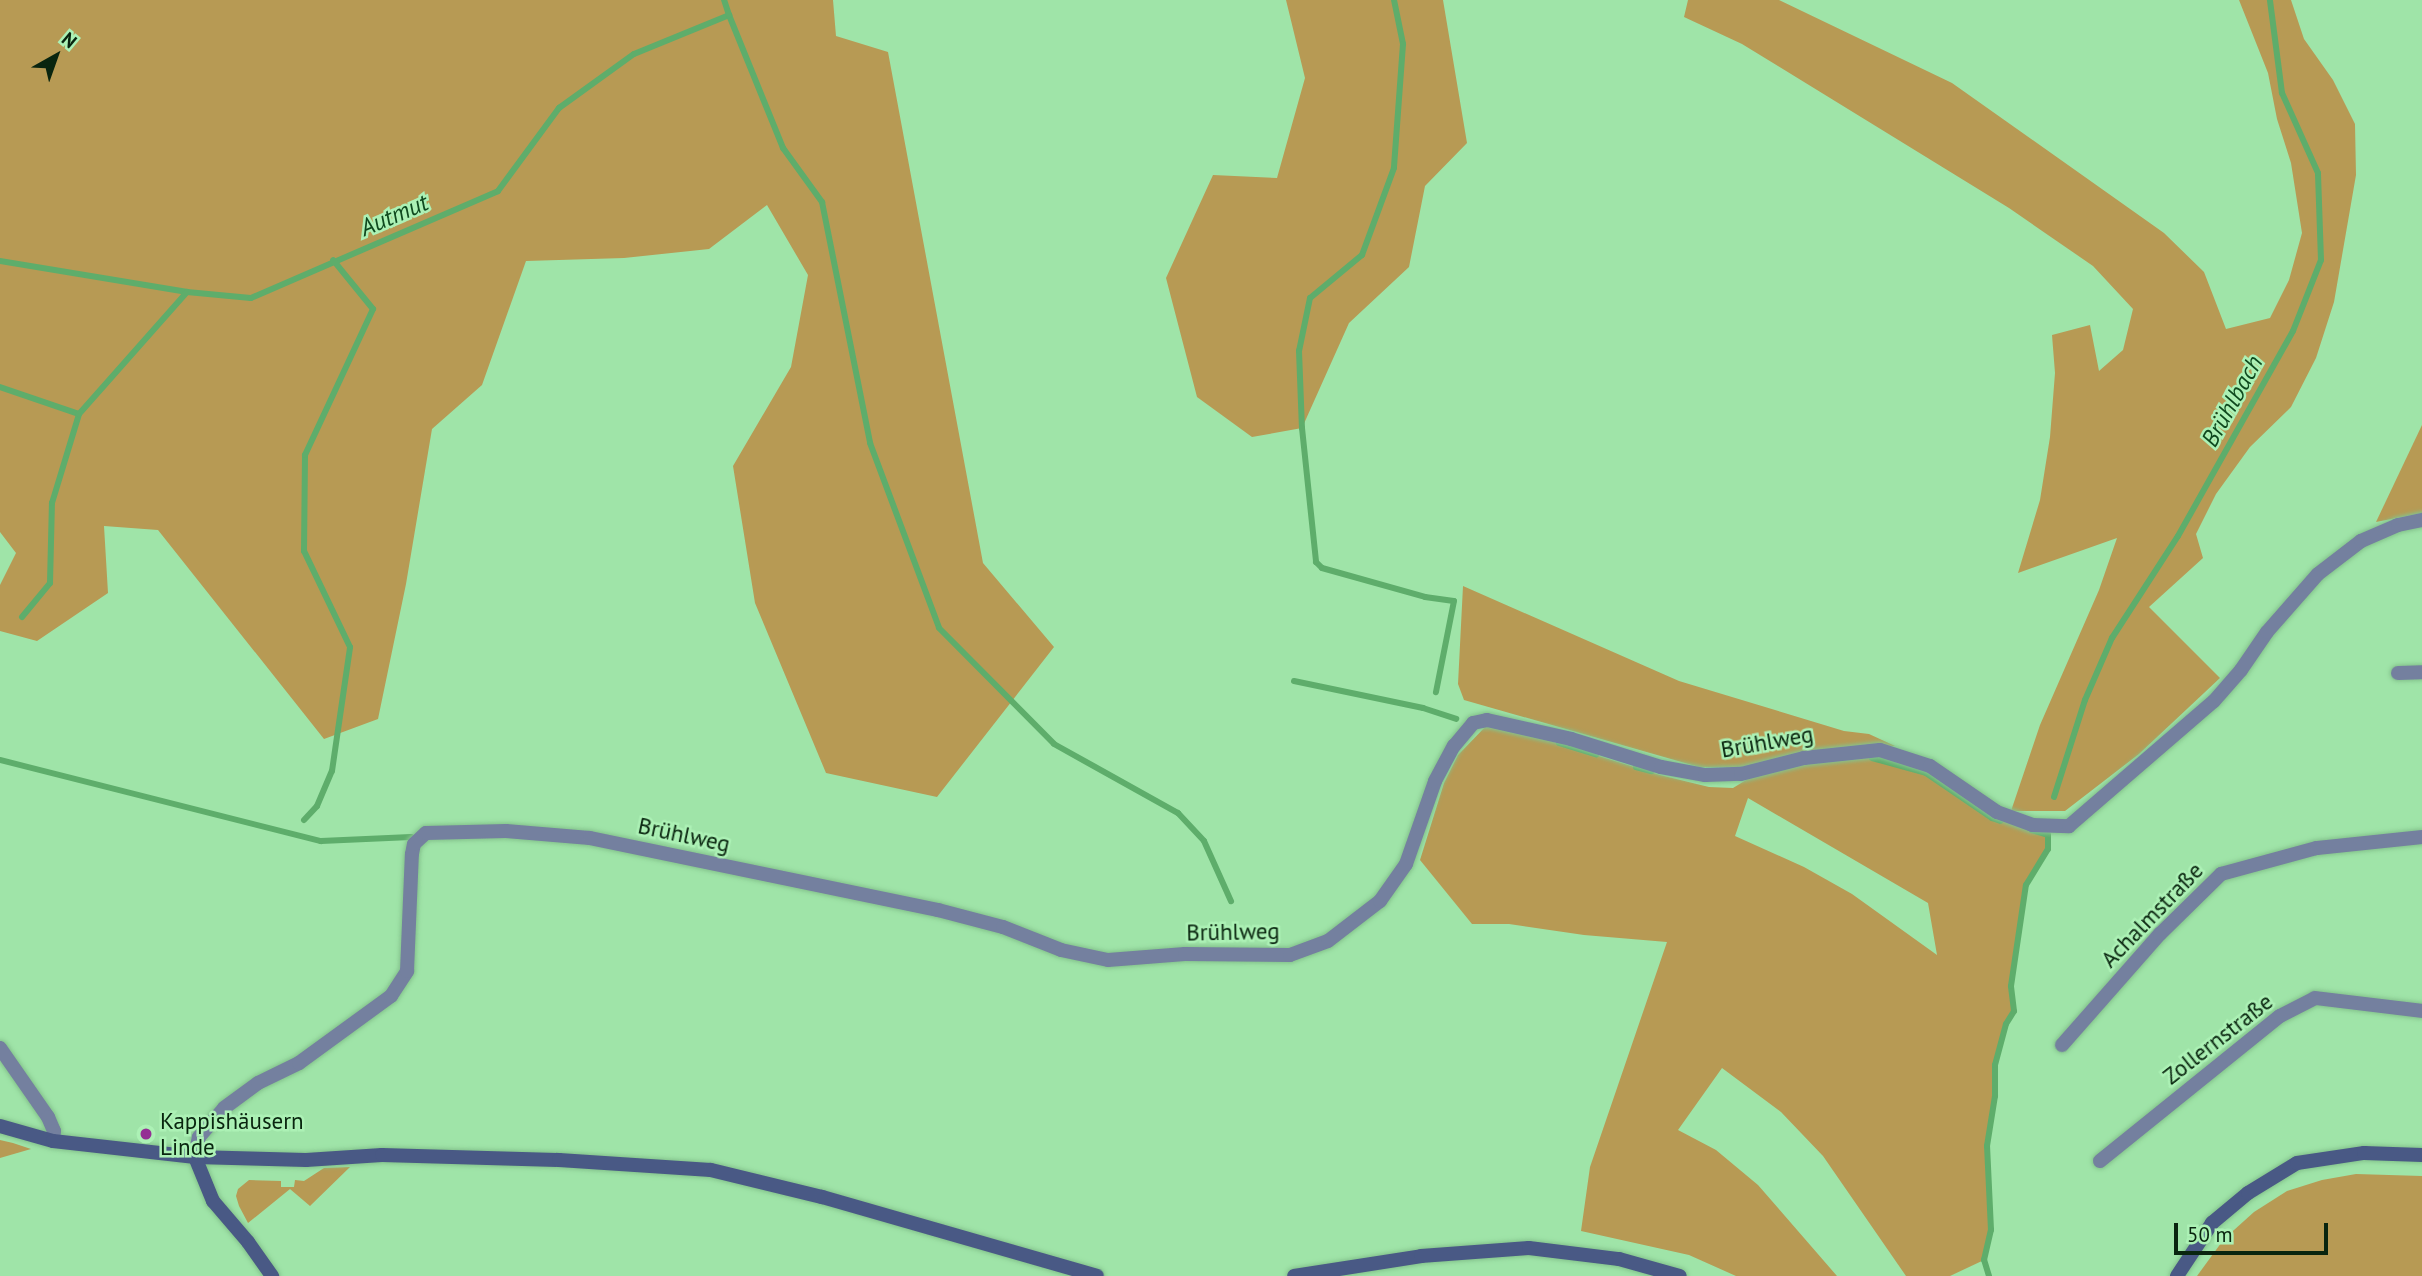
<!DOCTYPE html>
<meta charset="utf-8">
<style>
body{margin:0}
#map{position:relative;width:2422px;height:1276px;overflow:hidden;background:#9fe4a8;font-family:"PT Sans",sans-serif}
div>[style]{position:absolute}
.green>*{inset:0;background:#b79a54}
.stream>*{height:6px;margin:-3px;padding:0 3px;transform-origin:3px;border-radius:3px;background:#5ead6b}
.roads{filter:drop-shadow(0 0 2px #84c28c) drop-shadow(0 0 2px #84c28c)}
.street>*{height:14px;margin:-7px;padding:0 7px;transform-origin:7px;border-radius:7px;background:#74809f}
.secondary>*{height:14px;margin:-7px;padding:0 7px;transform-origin:7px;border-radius:7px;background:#495985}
.dots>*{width:19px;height:19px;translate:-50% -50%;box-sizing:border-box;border:4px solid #acf1b5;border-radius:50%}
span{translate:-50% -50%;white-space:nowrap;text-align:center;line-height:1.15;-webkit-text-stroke:5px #acf1b5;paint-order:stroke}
.street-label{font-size:23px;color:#09250f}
.poi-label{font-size:23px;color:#09250f}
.left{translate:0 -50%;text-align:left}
.water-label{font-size:24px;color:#0f491e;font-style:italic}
.north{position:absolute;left:21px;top:21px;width:70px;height:70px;-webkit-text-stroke:5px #acf1b5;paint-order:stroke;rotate:40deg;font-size:19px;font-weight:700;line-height:28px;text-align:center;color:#09250f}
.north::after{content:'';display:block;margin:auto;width:24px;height:32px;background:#09250f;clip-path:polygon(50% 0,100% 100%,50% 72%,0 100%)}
.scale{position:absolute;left:2174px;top:1223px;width:154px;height:32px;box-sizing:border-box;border:4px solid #09250f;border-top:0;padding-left:9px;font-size:21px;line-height:24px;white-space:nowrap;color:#09250f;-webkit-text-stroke:5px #acf1b5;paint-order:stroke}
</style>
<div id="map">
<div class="green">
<div style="clip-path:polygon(0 0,833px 0,836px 36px,888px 52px,983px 563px,1054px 647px,937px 797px,826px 773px,755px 603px,733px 466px,791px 367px,808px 275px,767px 205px,709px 249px,624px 258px,526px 261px,482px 385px,432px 429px,406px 584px,378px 719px,324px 739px,158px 530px,104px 526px,108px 593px,37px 641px,0 631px,0 585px,16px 553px,0 532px)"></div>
<div style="clip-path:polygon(1286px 0,1443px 0,1467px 143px,1425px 186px,1409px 267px,1349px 323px,1302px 428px,1252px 437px,1197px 397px,1166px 278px,1213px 175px,1277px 178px,1305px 78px)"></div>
<div style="clip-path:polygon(1688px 0,1779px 0,1952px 83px,2164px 233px,2204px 272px,2226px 329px,2270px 318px,2289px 280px,2302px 233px,2291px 163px,2277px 119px,2268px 73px,2239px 0,2291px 0,2304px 39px,2333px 80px,2355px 124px,2356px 175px,2334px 302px,2316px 358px,2291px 407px,2250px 447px,2216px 494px,2196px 534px,2203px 558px,2149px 607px,2220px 678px,2139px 754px,2065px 811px,2011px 811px,2040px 725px,2099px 590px,2117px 538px,2018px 573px,2040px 500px,2050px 437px,2055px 373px,2052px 335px,2090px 325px,2099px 371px,2123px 350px,2133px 309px,2093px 266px,2009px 208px,1742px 44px,1684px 17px)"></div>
<div style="clip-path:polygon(2422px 425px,2422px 513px,2376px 522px)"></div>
<div style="clip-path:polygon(1463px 586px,1679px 681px,1844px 731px,1869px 734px,1895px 746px,1818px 750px,1746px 767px,1699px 767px,1464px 700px,1458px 684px)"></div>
<div style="clip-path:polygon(evenodd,1486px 726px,1528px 734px,1660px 775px,1709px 787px,1733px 788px,1751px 777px,1800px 765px,1879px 757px,1926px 773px,1992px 818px,2048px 835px,2048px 849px,2026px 885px,2011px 986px,2014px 1011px,2006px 1024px,1995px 1065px,1995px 1096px,1987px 1146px,1991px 1230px,1984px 1260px,1950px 1276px,1906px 1276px,1823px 1156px,1781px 1112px,1722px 1068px,1678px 1130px,1716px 1150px,1758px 1185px,1837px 1276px,1736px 1276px,1689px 1255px,1581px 1231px,1590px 1167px,1667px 942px,1584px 935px,1509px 924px,1472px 924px,1420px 860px,1444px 783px,1458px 755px,1486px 726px,1748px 798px,1928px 903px,1937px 955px,1852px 894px,1804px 867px,1735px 836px,1748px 798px)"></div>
<div style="clip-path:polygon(0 1140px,13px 1143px,31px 1149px,0 1158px)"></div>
<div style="clip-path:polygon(350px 1167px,310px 1206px,290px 1189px,248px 1223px,239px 1206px,236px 1196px,238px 1189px,249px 1180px,281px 1181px,281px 1187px,294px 1187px,295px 1180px,304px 1181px,324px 1168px)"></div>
<div style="clip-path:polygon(2356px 1174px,2422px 1176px,2422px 1276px,2197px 1276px,2224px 1239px,2254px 1212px,2287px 1191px,2322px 1180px)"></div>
</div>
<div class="stream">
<div style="left:1394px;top:0;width:45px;rotate:78.4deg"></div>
<div style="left:1403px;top:44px;width:124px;rotate:94.2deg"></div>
<div style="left:1394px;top:168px;width:93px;rotate:110.2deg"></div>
<div style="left:1362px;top:255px;width:67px;rotate:140.4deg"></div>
<div style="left:1310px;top:298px;width:54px;rotate:101.7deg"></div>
<div style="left:1299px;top:351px;width:77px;rotate:87.8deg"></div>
<div style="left:1302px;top:428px;width:135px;rotate:84deg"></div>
<div style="left:1316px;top:562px;width:8px;rotate:45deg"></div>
<div style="left:1322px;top:568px;width:107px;rotate:15.7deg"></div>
<div style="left:1425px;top:597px;width:29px;rotate:8deg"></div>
<div style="left:1454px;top:601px;width:93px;rotate:101.2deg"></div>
<div style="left:729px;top:15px;width:144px;rotate:67.9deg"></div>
<div style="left:783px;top:148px;width:67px;rotate:54.2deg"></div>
<div style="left:822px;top:202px;width:246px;rotate:78.7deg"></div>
<div style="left:870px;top:443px;width:197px;rotate:69.5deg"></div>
<div style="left:939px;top:628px;width:163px;rotate:45.2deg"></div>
<div style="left:1054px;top:744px;width:142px;rotate:29.1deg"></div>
<div style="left:1178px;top:813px;width:38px;rotate:47deg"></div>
<div style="left:1204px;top:841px;width:66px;rotate:65.8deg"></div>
<div style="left:0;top:261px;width:190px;rotate:9.4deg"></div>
<div style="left:187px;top:292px;width:64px;rotate:5.4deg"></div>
<div style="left:251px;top:298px;width:269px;rotate:-23.4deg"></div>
<div style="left:498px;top:191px;width:103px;rotate:-53.7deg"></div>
<div style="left:559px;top:108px;width:92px;rotate:-35.8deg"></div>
<div style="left:634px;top:54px;width:103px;rotate:-22.3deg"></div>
<div style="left:729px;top:15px;width:16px;rotate:-108deg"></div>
<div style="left:0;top:387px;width:83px;rotate:18.9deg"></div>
<div style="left:22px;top:617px;width:44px;rotate:-50.5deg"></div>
<div style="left:50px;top:583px;width:80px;rotate:-88.6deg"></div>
<div style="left:52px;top:503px;width:93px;rotate:-73.1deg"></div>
<div style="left:79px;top:414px;width:163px;rotate:-48.5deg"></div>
<div style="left:1294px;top:681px;width:132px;rotate:11.8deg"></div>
<div style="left:1423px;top:708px;width:35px;rotate:18deg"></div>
<div style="left:1559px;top:743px;width:39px;rotate:17deg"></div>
<div style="left:1872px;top:758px;width:56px;rotate:15.5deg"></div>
<div style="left:1926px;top:773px;width:80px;rotate:34.3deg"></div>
<div style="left:1992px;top:818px;width:9px;rotate:18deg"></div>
<div style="left:0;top:760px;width:331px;rotate:14.2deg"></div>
<div style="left:321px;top:841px;width:90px;rotate:-2.5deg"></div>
<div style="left:411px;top:837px;width:8px;rotate:90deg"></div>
<div style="left:1636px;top:767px;width:16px;rotate:15deg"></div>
<div style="left:2054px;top:797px;width:102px;rotate:-72.3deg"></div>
<div style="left:2085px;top:700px;width:68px;rotate:-66.5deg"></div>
<div style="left:2112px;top:638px;width:121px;rotate:-57.1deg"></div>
<div style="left:2178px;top:536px;width:235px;rotate:-60.7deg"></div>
<div style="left:2293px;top:331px;width:76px;rotate:-68.5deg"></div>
<div style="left:2321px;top:260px;width:87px;rotate:-92deg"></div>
<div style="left:2318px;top:173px;width:88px;rotate:-114.2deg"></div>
<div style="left:2282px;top:93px;width:94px;rotate:-97.4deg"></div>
<div style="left:304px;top:820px;width:19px;rotate:-47deg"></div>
<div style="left:317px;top:806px;width:38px;rotate:-67deg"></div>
<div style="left:332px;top:771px;width:125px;rotate:-81.7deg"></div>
<div style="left:350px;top:647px;width:106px;rotate:-115.6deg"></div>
<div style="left:304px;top:551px;width:96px;rotate:-89.4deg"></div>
<div style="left:305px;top:455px;width:161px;rotate:-65deg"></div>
<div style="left:373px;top:309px;width:63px;rotate:-129.2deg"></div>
<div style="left:1989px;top:1276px;width:17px;rotate:-107deg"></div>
<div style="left:1984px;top:1260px;width:31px;rotate:-77deg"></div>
<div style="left:1991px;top:1230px;width:84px;rotate:-92.7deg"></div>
<div style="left:1987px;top:1146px;width:51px;rotate:-80.9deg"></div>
<div style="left:1995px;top:1096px;width:31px;rotate:-90deg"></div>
<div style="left:1995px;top:1065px;width:42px;rotate:-75deg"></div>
<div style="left:2006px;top:1024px;width:15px;rotate:-58deg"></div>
<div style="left:2014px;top:1011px;width:25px;rotate:-97deg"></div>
<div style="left:2011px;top:986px;width:102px;rotate:-81.6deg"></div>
<div style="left:2026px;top:885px;width:42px;rotate:-58.6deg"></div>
<div style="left:2048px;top:849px;width:14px;rotate:-90deg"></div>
<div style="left:2048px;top:835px;width:17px;rotate:-163deg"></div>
</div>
<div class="roads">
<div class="street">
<div style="left:2398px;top:673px;width:24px;rotate:-2deg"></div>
<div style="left:2062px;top:1045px;width:148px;rotate:-48.6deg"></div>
<div style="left:2160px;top:934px;width:86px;rotate:-44.5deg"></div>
<div style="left:2221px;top:874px;width:99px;rotate:-15.2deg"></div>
<div style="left:2317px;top:848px;width:106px;rotate:-6deg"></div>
<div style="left:0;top:1048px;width:84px;rotate:55.2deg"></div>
<div style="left:48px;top:1117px;width:15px;rotate:67deg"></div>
<div style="left:54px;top:1131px;width:10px;rotate:96deg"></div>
<div style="left:195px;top:1157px;width:20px;rotate:-79deg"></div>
<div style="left:199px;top:1137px;width:38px;rotate:-49deg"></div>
<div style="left:224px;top:1108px;width:42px;rotate:-36.3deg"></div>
<div style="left:258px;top:1083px;width:46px;rotate:-26deg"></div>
<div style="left:299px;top:1063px;width:114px;rotate:-36.1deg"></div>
<div style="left:391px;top:996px;width:30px;rotate:-57deg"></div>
<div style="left:407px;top:971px;width:117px;rotate:-87.6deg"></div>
<div style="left:412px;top:854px;width:10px;rotate:-79deg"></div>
<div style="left:414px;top:844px;width:16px;rotate:-43deg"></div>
<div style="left:426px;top:833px;width:80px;rotate:-1.4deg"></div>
<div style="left:506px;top:831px;width:84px;rotate:4.8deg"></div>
<div style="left:590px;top:838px;width:355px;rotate:11.7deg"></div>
<div style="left:938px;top:910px;width:67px;rotate:14.7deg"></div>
<div style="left:1003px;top:927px;width:62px;rotate:21.6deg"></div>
<div style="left:1061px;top:950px;width:48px;rotate:12deg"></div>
<div style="left:1108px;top:960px;width:77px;rotate:-4.5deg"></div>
<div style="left:1185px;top:954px;width:105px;rotate:0.5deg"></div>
<div style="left:1290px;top:955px;width:40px;rotate:-20.2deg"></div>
<div style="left:1328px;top:941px;width:66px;rotate:-37.6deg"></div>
<div style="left:1380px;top:901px;width:45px;rotate:-54.9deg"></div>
<div style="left:1406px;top:864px;width:88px;rotate:-70.7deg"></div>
<div style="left:1435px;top:781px;width:40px;rotate:-62deg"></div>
<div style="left:1454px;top:746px;width:30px;rotate:-50deg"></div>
<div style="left:1473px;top:723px;width:14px;rotate:-12deg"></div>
<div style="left:1487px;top:720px;width:86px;rotate:12.7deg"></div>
<div style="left:1571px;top:739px;width:94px;rotate:17.3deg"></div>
<div style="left:1661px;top:767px;width:45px;rotate:10.3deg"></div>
<div style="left:1705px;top:775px;width:36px;rotate:-2deg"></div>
<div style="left:1741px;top:774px;width:65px;rotate:-14.3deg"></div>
<div style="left:1804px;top:758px;width:76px;rotate:-6deg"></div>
<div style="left:1880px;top:750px;width:52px;rotate:17.7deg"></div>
<div style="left:1930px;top:766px;width:81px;rotate:34.5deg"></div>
<div style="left:1997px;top:812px;width:37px;rotate:20deg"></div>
<div style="left:2032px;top:825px;width:37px;rotate:2deg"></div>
<div style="left:2069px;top:826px;width:191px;rotate:-40.8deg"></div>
<div style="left:2214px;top:701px;width:41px;rotate:-48.9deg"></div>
<div style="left:2241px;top:670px;width:46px;rotate:-55.6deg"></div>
<div style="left:2267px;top:632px;width:77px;rotate:-48.7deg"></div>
<div style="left:2318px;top:574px;width:54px;rotate:-37.5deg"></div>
<div style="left:2361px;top:541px;width:40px;rotate:-23.4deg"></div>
<div style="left:2398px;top:525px;width:25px;rotate:-12deg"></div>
<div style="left:2100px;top:1161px;width:231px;rotate:-38.9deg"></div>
<div style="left:2280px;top:1016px;width:39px;rotate:-27deg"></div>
<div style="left:2315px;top:998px;width:108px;rotate:6.9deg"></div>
</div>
<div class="secondary">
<div style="left:0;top:1126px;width:55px;rotate:15.8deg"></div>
<div style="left:53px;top:1141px;width:143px;rotate:6.4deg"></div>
<div style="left:195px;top:1157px;width:111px;rotate:1.5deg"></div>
<div style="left:306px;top:1160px;width:76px;rotate:-3.8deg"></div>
<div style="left:382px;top:1155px;width:177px;rotate:1.6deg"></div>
<div style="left:559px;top:1160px;width:152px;rotate:3.8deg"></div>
<div style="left:711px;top:1170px;width:114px;rotate:13.7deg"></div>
<div style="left:822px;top:1197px;width:286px;rotate:16deg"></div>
<div style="left:195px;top:1157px;width:48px;rotate:67.8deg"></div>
<div style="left:213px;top:1201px;width:54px;rotate:49.5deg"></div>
<div style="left:248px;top:1242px;width:42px;rotate:54.8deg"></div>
<div style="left:1294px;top:1276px;width:129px;rotate:-8.9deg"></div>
<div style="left:1421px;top:1256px;width:108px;rotate:-4.2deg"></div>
<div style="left:1529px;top:1248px;width:91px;rotate:7deg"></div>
<div style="left:1619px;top:1259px;width:63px;rotate:15.6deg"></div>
<div style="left:2177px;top:1276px;width:64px;rotate:-56.6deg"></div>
<div style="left:2212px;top:1223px;width:47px;rotate:-39.8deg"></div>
<div style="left:2248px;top:1193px;width:57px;rotate:-31.5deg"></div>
<div style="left:2297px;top:1163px;width:68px;rotate:-8.5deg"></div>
<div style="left:2364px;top:1153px;width:58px;rotate:2deg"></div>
</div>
</div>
<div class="dots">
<div style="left:146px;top:1134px;background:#942f94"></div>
</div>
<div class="street-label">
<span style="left:1767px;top:742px;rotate:-10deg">Brühlweg</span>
<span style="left:684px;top:835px;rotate:12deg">Brühlweg</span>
<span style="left:2152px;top:915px;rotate:-46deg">Achalmstraße</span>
<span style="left:1233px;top:932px;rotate:-1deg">Brühlweg</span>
<span style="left:2218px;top:1039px;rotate:-38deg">Zollernstraße</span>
</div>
<div class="poi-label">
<span class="left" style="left:160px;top:1134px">Kappishäusern<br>Linde</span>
</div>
<div class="water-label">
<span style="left:394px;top:215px;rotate:-23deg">Autmut</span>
<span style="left:2232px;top:401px;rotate:-61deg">Brühlbach</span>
</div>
<div class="north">N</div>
<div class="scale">50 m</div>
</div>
